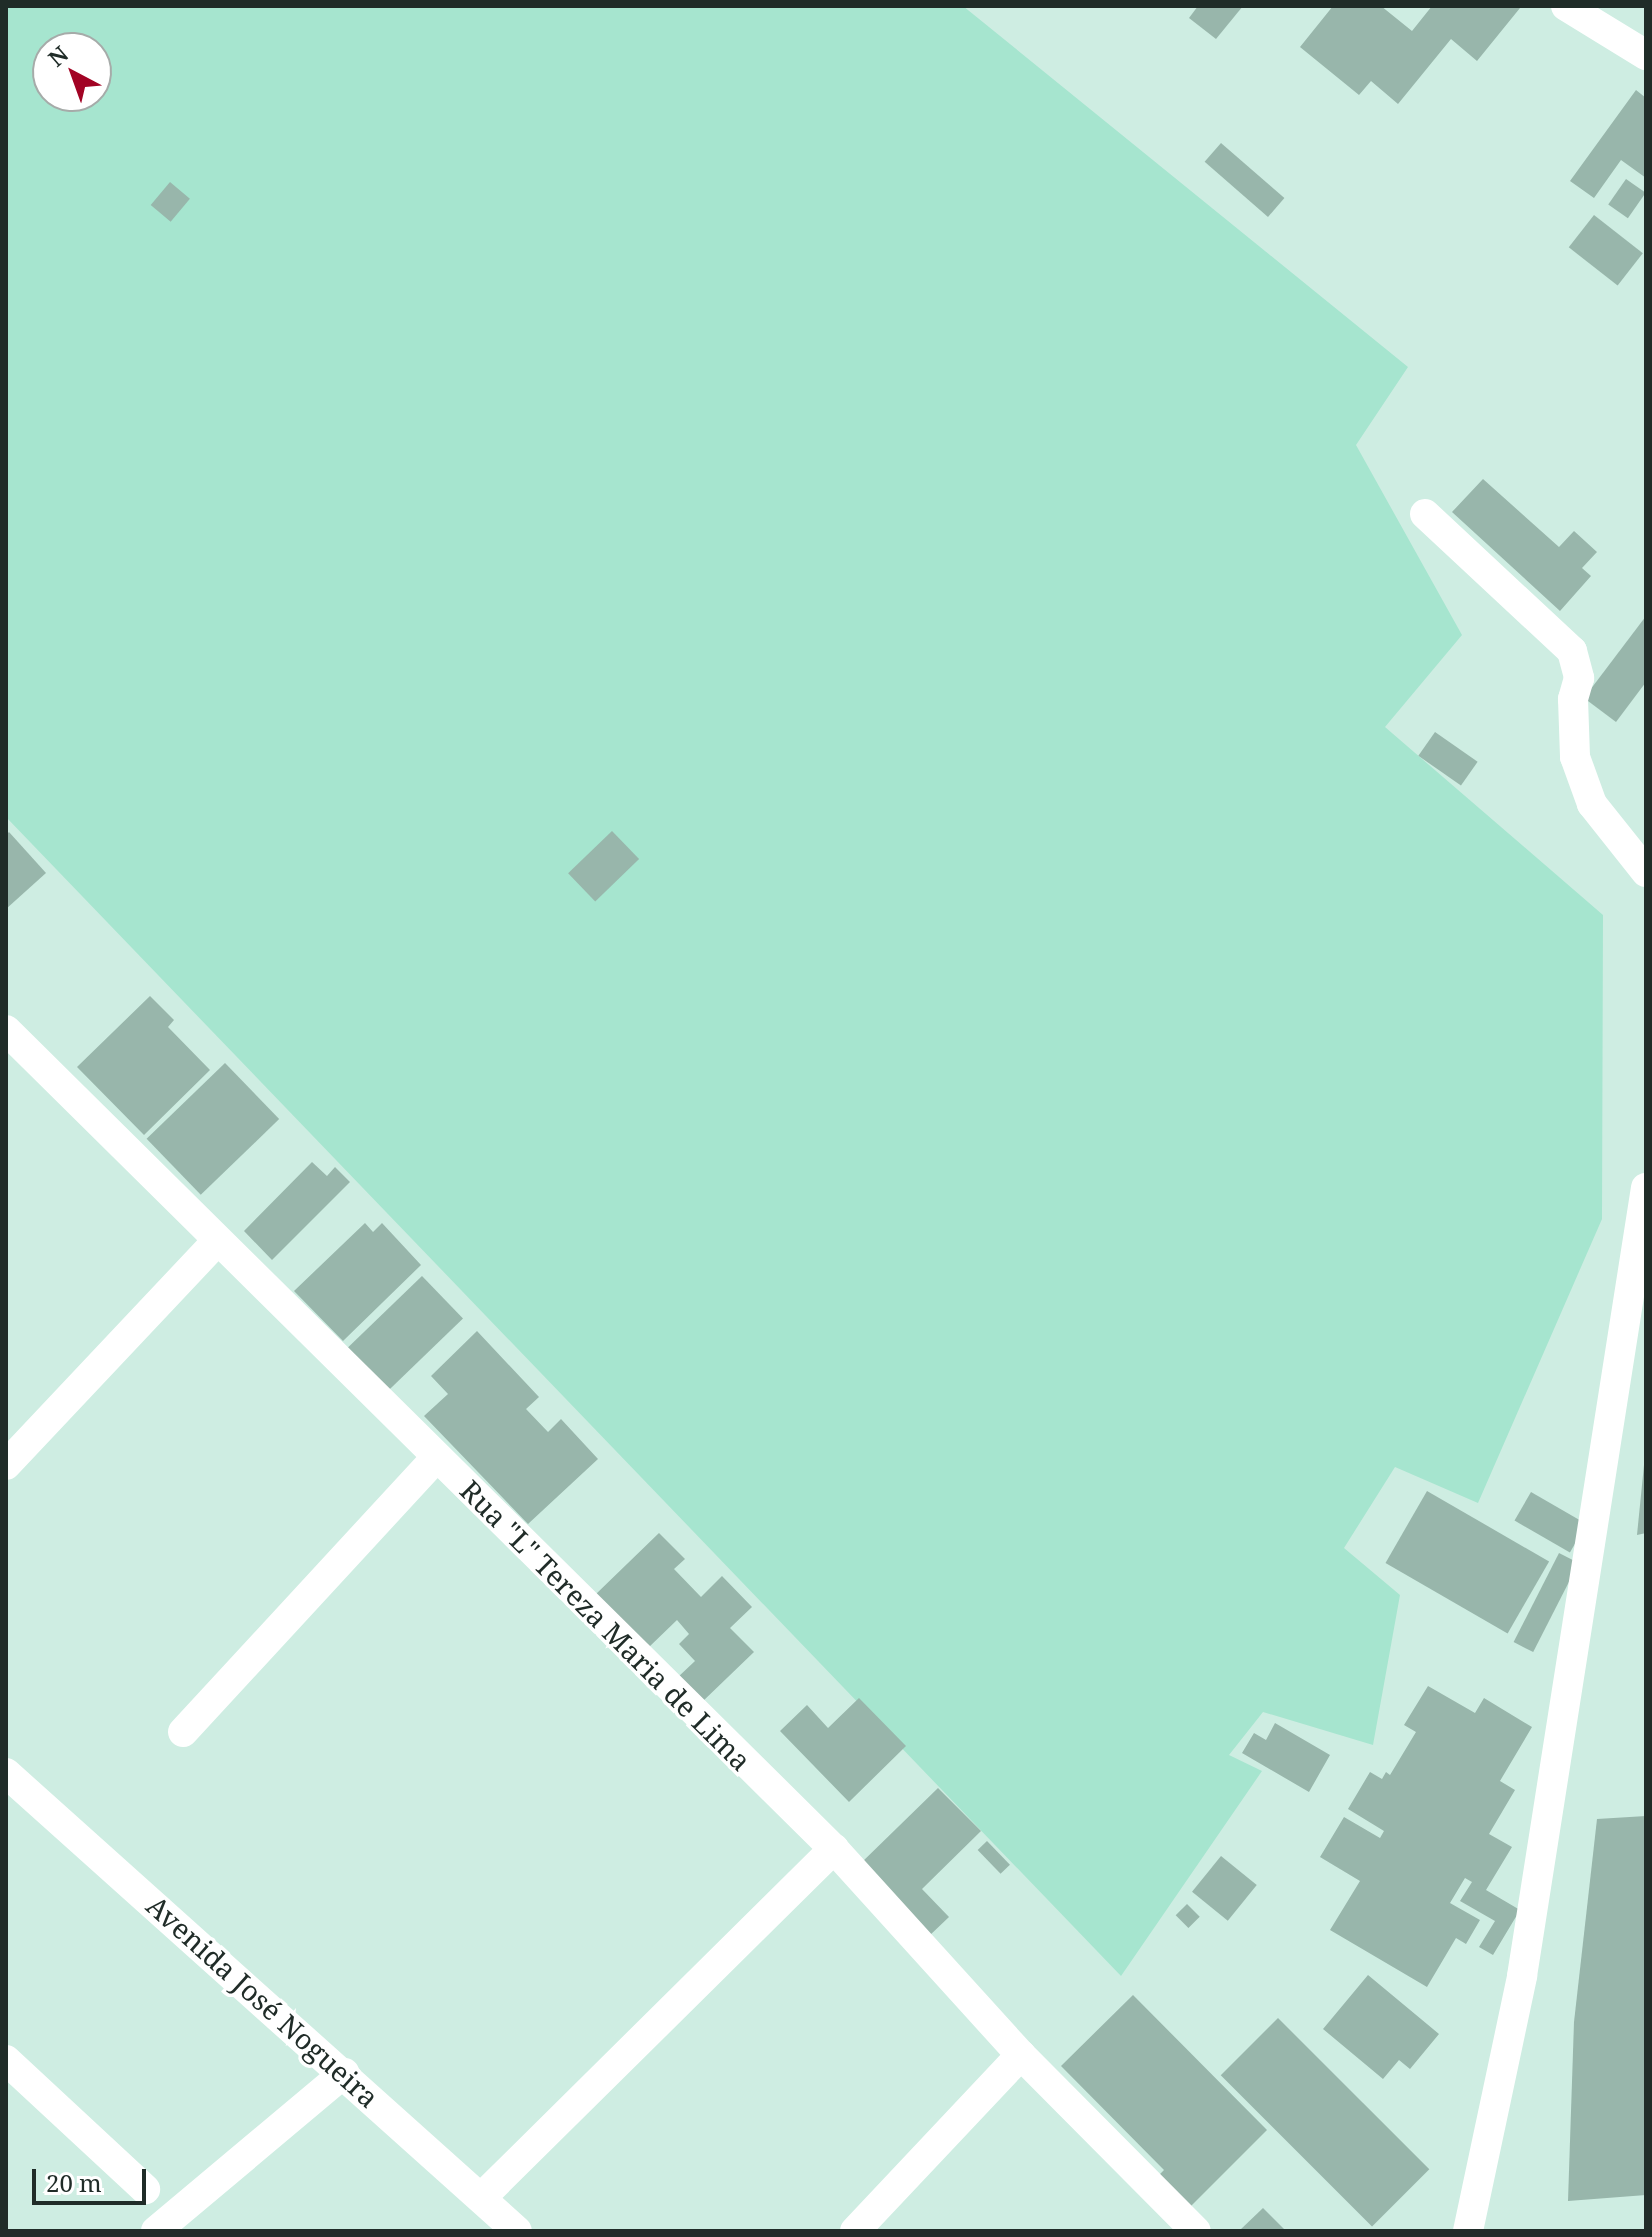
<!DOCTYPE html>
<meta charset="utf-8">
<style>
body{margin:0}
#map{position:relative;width:1652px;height:2237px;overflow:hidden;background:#ceede2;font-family:"Noto Serif",serif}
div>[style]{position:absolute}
.green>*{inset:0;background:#a6e5cf}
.building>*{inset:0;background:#98b6ab;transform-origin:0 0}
.street>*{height:30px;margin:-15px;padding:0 15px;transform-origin:15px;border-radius:15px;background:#fff}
span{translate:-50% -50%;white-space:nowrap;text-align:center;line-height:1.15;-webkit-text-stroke:7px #fff;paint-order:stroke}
.street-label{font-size:28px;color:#202c28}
.frame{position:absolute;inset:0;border:8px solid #202c28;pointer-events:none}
.north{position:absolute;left:32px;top:32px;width:80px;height:80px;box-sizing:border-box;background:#fff;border:2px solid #a6aba9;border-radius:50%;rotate:319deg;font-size:22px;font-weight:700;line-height:32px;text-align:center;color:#202c28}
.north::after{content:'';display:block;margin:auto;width:28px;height:36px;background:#a20324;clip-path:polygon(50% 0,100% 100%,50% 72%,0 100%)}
.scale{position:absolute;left:32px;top:2169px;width:114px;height:36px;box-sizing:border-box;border:4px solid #202c28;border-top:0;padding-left:10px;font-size:24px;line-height:28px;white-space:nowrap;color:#202c28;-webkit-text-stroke:6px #fff;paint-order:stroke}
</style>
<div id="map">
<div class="green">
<div style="clip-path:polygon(evenodd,6px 6px,963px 6px,1408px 367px,1356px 445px,1462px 635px,1385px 727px,1603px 915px,1602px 1219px,1478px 1503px,1395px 1467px,1344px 1548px,1400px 1595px,1373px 1745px,1263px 1712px,1229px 1755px,1262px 1771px,1121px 1976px,6px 817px,6px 6px,48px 48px,96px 48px,96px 96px,48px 96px,48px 48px)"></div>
</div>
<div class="building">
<div style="clip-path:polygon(1198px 6px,1243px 6px,1216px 39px,1189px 18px)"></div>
<div style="clip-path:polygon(1333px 6px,1381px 6px,1412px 31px,1432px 6px,1520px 8px,1477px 61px,1451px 39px,1398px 104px,1371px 81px,1359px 95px,1300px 47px)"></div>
<div style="clip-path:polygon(1636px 90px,1646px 98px,1646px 178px,1621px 160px,1594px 198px,1570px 181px)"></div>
<div style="left:1221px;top:143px;width:84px;height:25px;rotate:41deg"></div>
<div style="left:1626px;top:179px;width:24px;height:31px;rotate:35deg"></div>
<div style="left:170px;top:182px;width:26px;height:30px;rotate:40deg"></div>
<div style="left:1594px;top:215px;width:62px;height:41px;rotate:38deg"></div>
<div style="clip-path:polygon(1483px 479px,1559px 547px,1574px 531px,1597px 552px,1582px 568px,1591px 576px,1560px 611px,1452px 512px)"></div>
<div style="clip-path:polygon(1646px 616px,1646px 682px,1616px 722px,1584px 698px)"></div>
<div style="left:1435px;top:732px;width:52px;height:29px;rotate:35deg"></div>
<div style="left:612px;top:831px;width:39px;height:61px;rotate:46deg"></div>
<div style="clip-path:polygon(9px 832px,46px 873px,6px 909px,6px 835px)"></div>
<div style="clip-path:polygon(150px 996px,174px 1020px,168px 1027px,210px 1070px,144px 1135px,77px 1067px)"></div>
<div style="left:225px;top:1063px;width:78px;height:109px;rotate:46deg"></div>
<div style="clip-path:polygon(312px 1162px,327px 1176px,335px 1167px,350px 1182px,272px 1260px,244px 1231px)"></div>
<div style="clip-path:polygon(365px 1223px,373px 1232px,382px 1223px,421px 1265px,343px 1341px,294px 1291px)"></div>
<div style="left:422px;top:1276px;width:59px;height:103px;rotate:46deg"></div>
<div style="clip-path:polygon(477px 1331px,539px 1397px,526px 1409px,548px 1432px,561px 1419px,598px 1459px,528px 1524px,424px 1416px,448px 1394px,431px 1376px)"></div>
<div style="clip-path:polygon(1644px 1465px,1646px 1533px,1637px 1535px)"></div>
<div style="left:1427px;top:1491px;width:141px;height:83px;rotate:30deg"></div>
<div style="left:1531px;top:1492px;width:64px;height:33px;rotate:30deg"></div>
<div style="clip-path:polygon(659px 1533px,685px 1559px,674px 1569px,701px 1597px,722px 1576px,752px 1607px,730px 1628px,754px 1652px,701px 1703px,677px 1678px,695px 1661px,679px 1644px,689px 1634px,677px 1620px,648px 1648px,596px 1594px)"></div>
<div style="left:1559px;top:1553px;width:22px;height:100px;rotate:27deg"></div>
<div style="clip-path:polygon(1428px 1686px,1475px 1713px,1484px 1698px,1532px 1727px,1500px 1781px,1515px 1790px,1489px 1834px,1512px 1847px,1486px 1890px,1520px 1910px,1493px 1955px,1479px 1947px,1495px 1921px,1460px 1901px,1472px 1882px,1465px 1878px,1450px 1903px,1480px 1920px,1466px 1944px,1456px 1938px,1427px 1987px,1330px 1930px,1360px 1881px,1320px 1857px,1344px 1817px,1380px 1838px,1384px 1831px,1348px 1809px,1370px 1772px,1382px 1779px,1386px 1772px,1390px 1775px,1416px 1732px,1404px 1725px)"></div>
<div style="clip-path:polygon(859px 1698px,906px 1746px,849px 1802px,780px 1731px,807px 1705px,828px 1728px)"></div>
<div style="clip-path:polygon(1275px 1723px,1330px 1755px,1309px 1792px,1242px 1753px,1254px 1733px,1266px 1740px)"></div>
<div style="clip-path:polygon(938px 1788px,981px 1831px,922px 1889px,949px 1917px,928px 1937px,859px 1865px)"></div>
<div style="clip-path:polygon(1646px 1816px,1646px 2195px,1568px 2201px,1574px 2022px,1597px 1819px)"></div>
<div style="left:987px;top:1841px;width:33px;height:13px;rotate:46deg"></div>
<div style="left:1221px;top:1856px;width:46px;height:46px;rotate:39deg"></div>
<div style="left:1187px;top:1904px;width:18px;height:16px;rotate:45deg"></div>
<div style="clip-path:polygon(1368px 1975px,1439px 2034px,1410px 2069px,1399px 2060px,1383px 2079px,1323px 2029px)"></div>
<div style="clip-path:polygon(1133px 1995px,1267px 2130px,1187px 2210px,1155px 2179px,1164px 2170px,1061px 2066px)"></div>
<div style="left:1278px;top:2018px;width:214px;height:81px;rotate:45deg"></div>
<div style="clip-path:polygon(1263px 2208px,1286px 2231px,1239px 2231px)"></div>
</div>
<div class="street">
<div style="left:1566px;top:6px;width:94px;rotate:31.5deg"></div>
<div style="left:1425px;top:514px;width:201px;rotate:43deg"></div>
<div style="left:1572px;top:651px;width:28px;rotate:75deg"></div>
<div style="left:1579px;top:678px;width:22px;rotate:106deg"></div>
<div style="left:1573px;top:699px;width:58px;rotate:88deg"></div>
<div style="left:1575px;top:757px;width:50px;rotate:70.1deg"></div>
<div style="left:1592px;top:804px;width:87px;rotate:51.5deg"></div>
<div style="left:6px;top:1030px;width:1165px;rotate:44.69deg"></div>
<div style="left:834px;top:1849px;width:278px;rotate:47.8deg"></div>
<div style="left:1021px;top:2055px;width:248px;rotate:45.2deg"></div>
<div style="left:6px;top:1465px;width:306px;rotate:-46.7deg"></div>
<div style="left:183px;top:1732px;width:373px;rotate:-47.3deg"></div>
<div style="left:6px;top:1773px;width:686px;rotate:41.87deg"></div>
<div style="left:6px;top:2060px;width:190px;rotate:42.9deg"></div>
<div style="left:483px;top:2196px;width:494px;rotate:-44.7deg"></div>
<div style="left:156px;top:2231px;width:246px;rotate:-40deg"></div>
<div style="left:855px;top:2231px;width:242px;rotate:-46.7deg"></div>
<div style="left:1468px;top:2231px;width:261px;rotate:-78deg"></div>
<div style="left:1522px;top:1976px;width:798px;rotate:-81.06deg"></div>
</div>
<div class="street-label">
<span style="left:606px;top:1625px;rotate:45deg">Rua "L" Tereza Maria de Lima</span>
<span style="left:263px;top:2001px;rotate:42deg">Avenida José Nogueira</span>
</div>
<div class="frame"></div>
<div class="north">N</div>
<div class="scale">20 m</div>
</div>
